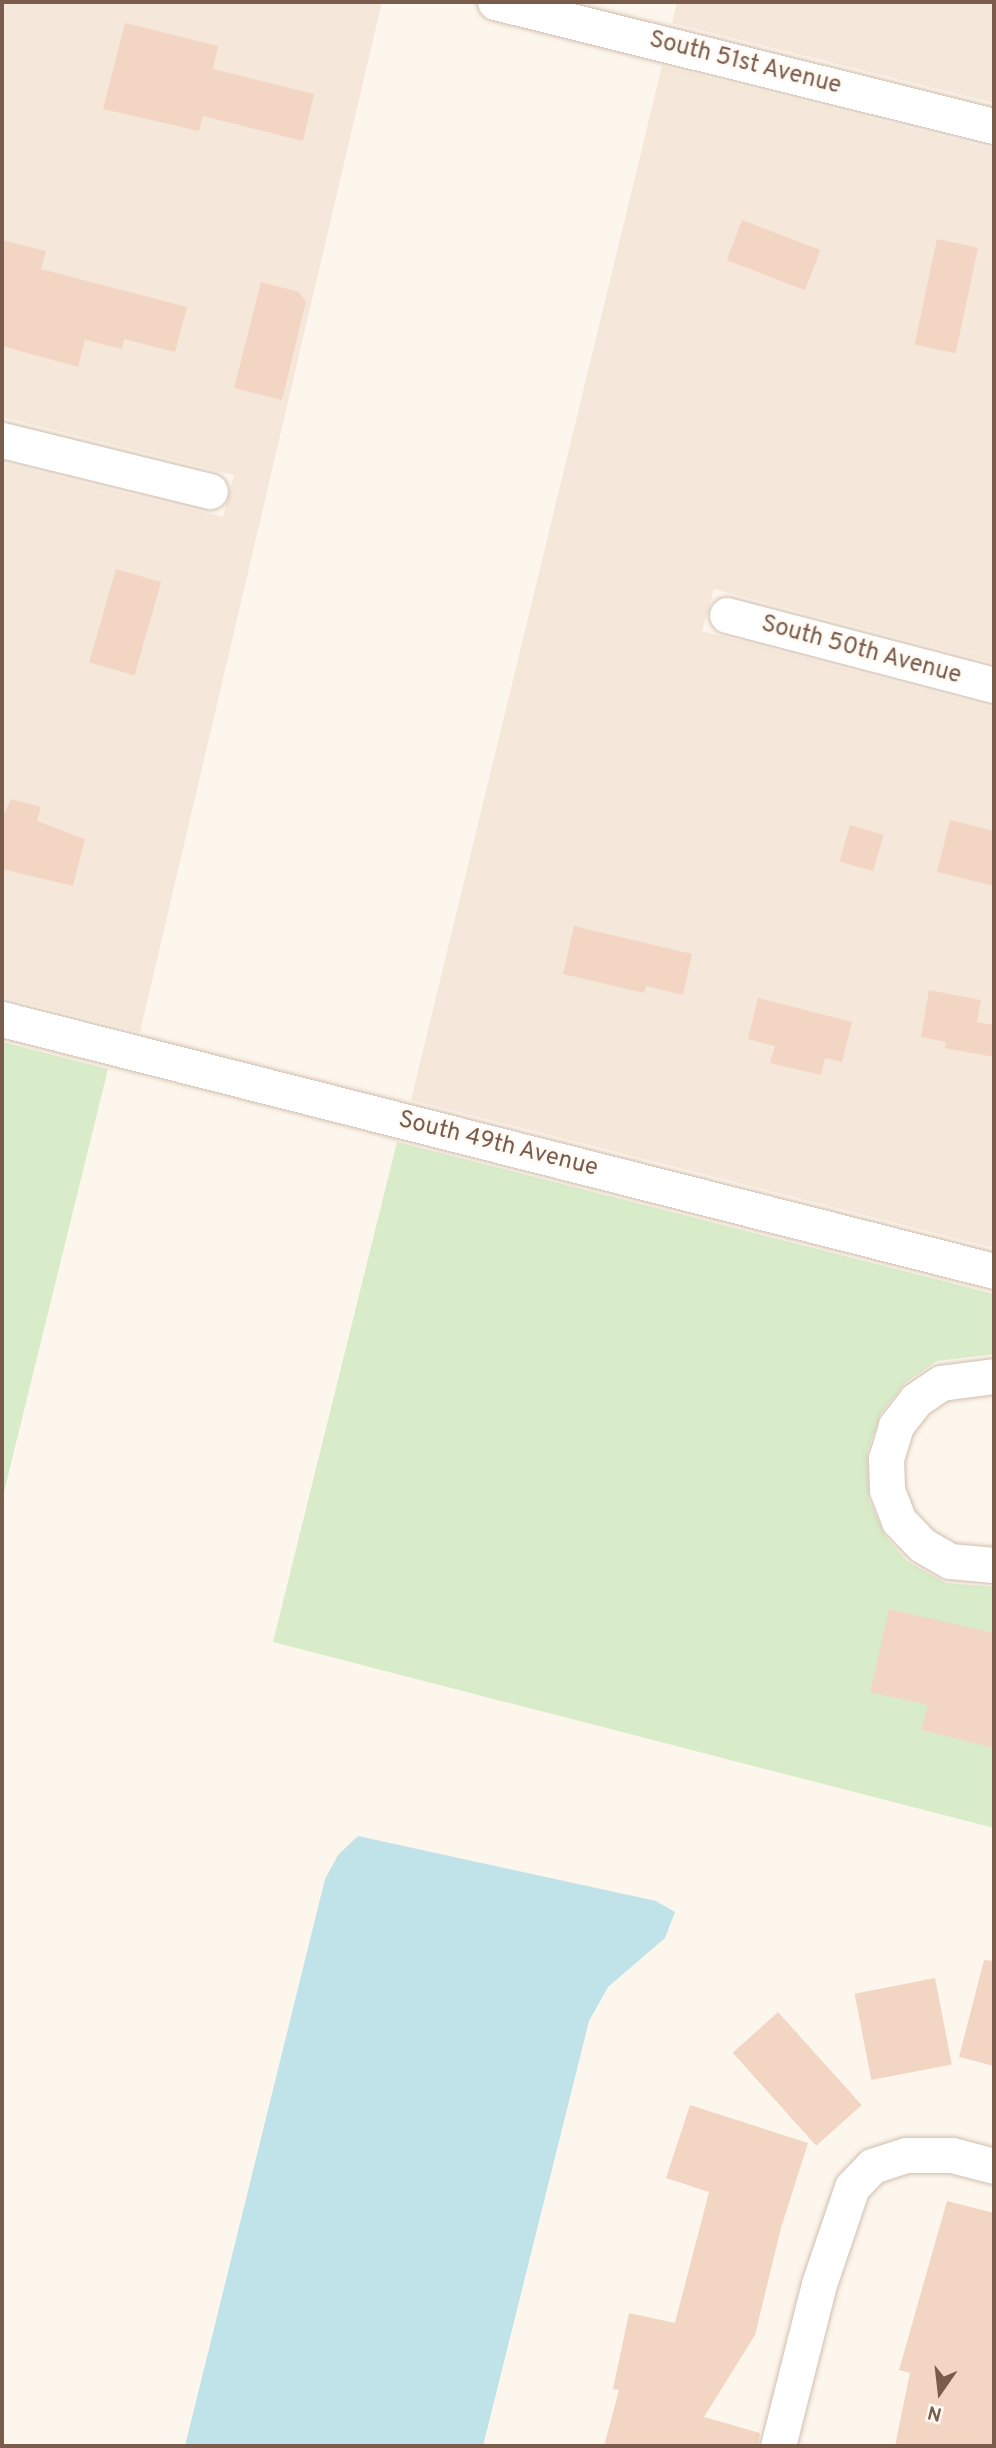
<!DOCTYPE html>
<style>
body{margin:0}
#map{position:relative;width:996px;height:2448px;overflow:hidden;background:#fdf6ec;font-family:Overpass,sans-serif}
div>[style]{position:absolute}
.residential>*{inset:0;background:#f5e8da}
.green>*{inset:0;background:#d8ecc9}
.water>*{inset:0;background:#bfe3e8}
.building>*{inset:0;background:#f3d5c3;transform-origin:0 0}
.roads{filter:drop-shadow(0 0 2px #d1beb0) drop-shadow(0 0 2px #d1beb0)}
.street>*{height:35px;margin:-17.5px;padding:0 17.5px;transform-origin:17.5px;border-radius:17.5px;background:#fff}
span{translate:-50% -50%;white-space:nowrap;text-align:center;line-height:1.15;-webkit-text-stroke:5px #fffaf3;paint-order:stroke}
.street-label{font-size:24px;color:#7a5c4d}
.frame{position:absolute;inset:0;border:4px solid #7a5c4d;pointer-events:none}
.north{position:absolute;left:905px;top:2357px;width:70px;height:70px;-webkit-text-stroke:5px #fffaf3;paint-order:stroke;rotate:194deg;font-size:19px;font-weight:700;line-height:28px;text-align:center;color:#7a5c4d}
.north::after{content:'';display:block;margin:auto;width:24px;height:32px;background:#7a5c4d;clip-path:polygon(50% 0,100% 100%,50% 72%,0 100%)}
</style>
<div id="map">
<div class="residential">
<div style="clip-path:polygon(2px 2px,382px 2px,140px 1032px,2px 997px,2px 463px,223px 517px,234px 475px,2px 417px)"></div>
<div style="clip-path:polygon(677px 2px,994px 2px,994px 103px,672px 23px)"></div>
<div style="clip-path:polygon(662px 66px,994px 149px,994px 663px,714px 589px,702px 631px,994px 708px,994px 1248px,411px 1100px)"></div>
</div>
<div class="green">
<div style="clip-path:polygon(2px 1042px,108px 1069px,2px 1500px)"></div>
<div style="clip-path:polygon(397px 1142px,994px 1294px,994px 1354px,937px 1361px,906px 1382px,881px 1413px,867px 1452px,869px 1500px,885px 1536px,907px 1561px,946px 1583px,994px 1587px,994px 1828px,273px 1642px)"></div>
</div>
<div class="water">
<div style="clip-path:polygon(358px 1836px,656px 1901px,675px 1912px,665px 1938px,608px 1987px,589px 2021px,483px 2446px,185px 2446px,325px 1879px,338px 1855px)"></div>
</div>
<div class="building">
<div style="clip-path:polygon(125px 23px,218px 46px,213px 69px,314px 94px,303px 141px,203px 116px,199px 131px,103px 109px)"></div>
<div style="left:742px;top:220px;width:84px;height:43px;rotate:21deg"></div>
<div style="left:937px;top:239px;width:42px;height:108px;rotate:12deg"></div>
<div style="clip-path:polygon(2px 240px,46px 251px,41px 269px,187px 307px,175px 352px,124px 339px,122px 349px,85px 340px,78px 367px,2px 346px)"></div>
<div style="clip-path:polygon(261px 282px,299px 292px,306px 302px,282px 400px,234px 388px)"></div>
<div style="left:116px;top:569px;width:47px;height:97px;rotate:16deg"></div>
<div style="clip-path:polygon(11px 799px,41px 807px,37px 821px,85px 839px,73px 886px,2px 869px,2px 818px)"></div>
<div style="clip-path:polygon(950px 820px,994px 831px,994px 886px,937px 872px)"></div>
<div style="left:850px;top:825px;width:35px;height:38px;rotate:16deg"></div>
<div style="clip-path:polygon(574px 926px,692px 954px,683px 995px,646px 986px,644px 993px,563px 974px)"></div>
<div style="clip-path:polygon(929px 990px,981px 1000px,977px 1022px,994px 1025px,994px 1057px,945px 1048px,946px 1042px,921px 1037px)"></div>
<div style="clip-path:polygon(758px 998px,852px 1022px,842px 1062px,825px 1058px,821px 1075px,770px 1063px,775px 1046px,748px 1039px)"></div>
<div style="clip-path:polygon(889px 1609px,994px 1633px,994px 1748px,921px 1730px,928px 1705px,870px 1692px)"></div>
<div style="clip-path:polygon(984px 1960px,994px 1961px,994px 2066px,959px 2057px)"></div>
<div style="left:935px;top:1978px;width:88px;height:82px;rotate:79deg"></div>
<div style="left:778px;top:2012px;width:125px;height:61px;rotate:48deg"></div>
<div style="clip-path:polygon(690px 2105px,808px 2143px,781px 2228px,755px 2335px,704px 2417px,760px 2433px,758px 2446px,604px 2446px,619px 2390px,613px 2389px,629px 2313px,675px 2323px,709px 2192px,666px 2178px)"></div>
<div style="clip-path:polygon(947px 2201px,994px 2213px,994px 2446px,895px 2446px,910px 2373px,899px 2370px)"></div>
</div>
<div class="roads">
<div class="street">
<div style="left:495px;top:2px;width:514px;rotate:13.96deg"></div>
<div style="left:2px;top:440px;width:214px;rotate:13.8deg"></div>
<div style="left:727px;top:615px;width:276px;rotate:14.7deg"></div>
<div style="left:2px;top:1019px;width:1024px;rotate:14.25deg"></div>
<div style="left:994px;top:1376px;width:53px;rotate:172.5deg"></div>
<div style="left:941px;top:1383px;width:30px;rotate:146deg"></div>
<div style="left:916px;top:1400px;width:33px;rotate:128deg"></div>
<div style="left:896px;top:1426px;width:34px;rotate:107deg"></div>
<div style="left:886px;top:1458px;width:32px;rotate:88deg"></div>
<div style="left:887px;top:1490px;width:33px;rotate:69deg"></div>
<div style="left:899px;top:1521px;width:33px;rotate:46deg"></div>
<div style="left:922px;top:1545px;width:32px;rotate:30deg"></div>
<div style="left:950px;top:1561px;width:44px;rotate:5.2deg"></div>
<div style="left:778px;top:2446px;width:167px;rotate:-75.8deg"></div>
<div style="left:819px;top:2284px;width:102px;rotate:-71.2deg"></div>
<div style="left:852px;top:2187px;width:29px;rotate:-46deg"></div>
<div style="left:872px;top:2166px;width:36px;rotate:-18deg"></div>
<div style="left:906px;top:2155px;width:46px"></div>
<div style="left:952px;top:2155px;width:43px;rotate:14.7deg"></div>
</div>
</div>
<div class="street-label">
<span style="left:745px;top:64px;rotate:14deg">South 51st Avenue</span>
<span style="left:861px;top:651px;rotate:15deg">South 50th Avenue</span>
<span style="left:498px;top:1145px;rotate:14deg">South 49th Avenue</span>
</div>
<div class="frame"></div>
<div class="north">N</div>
</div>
